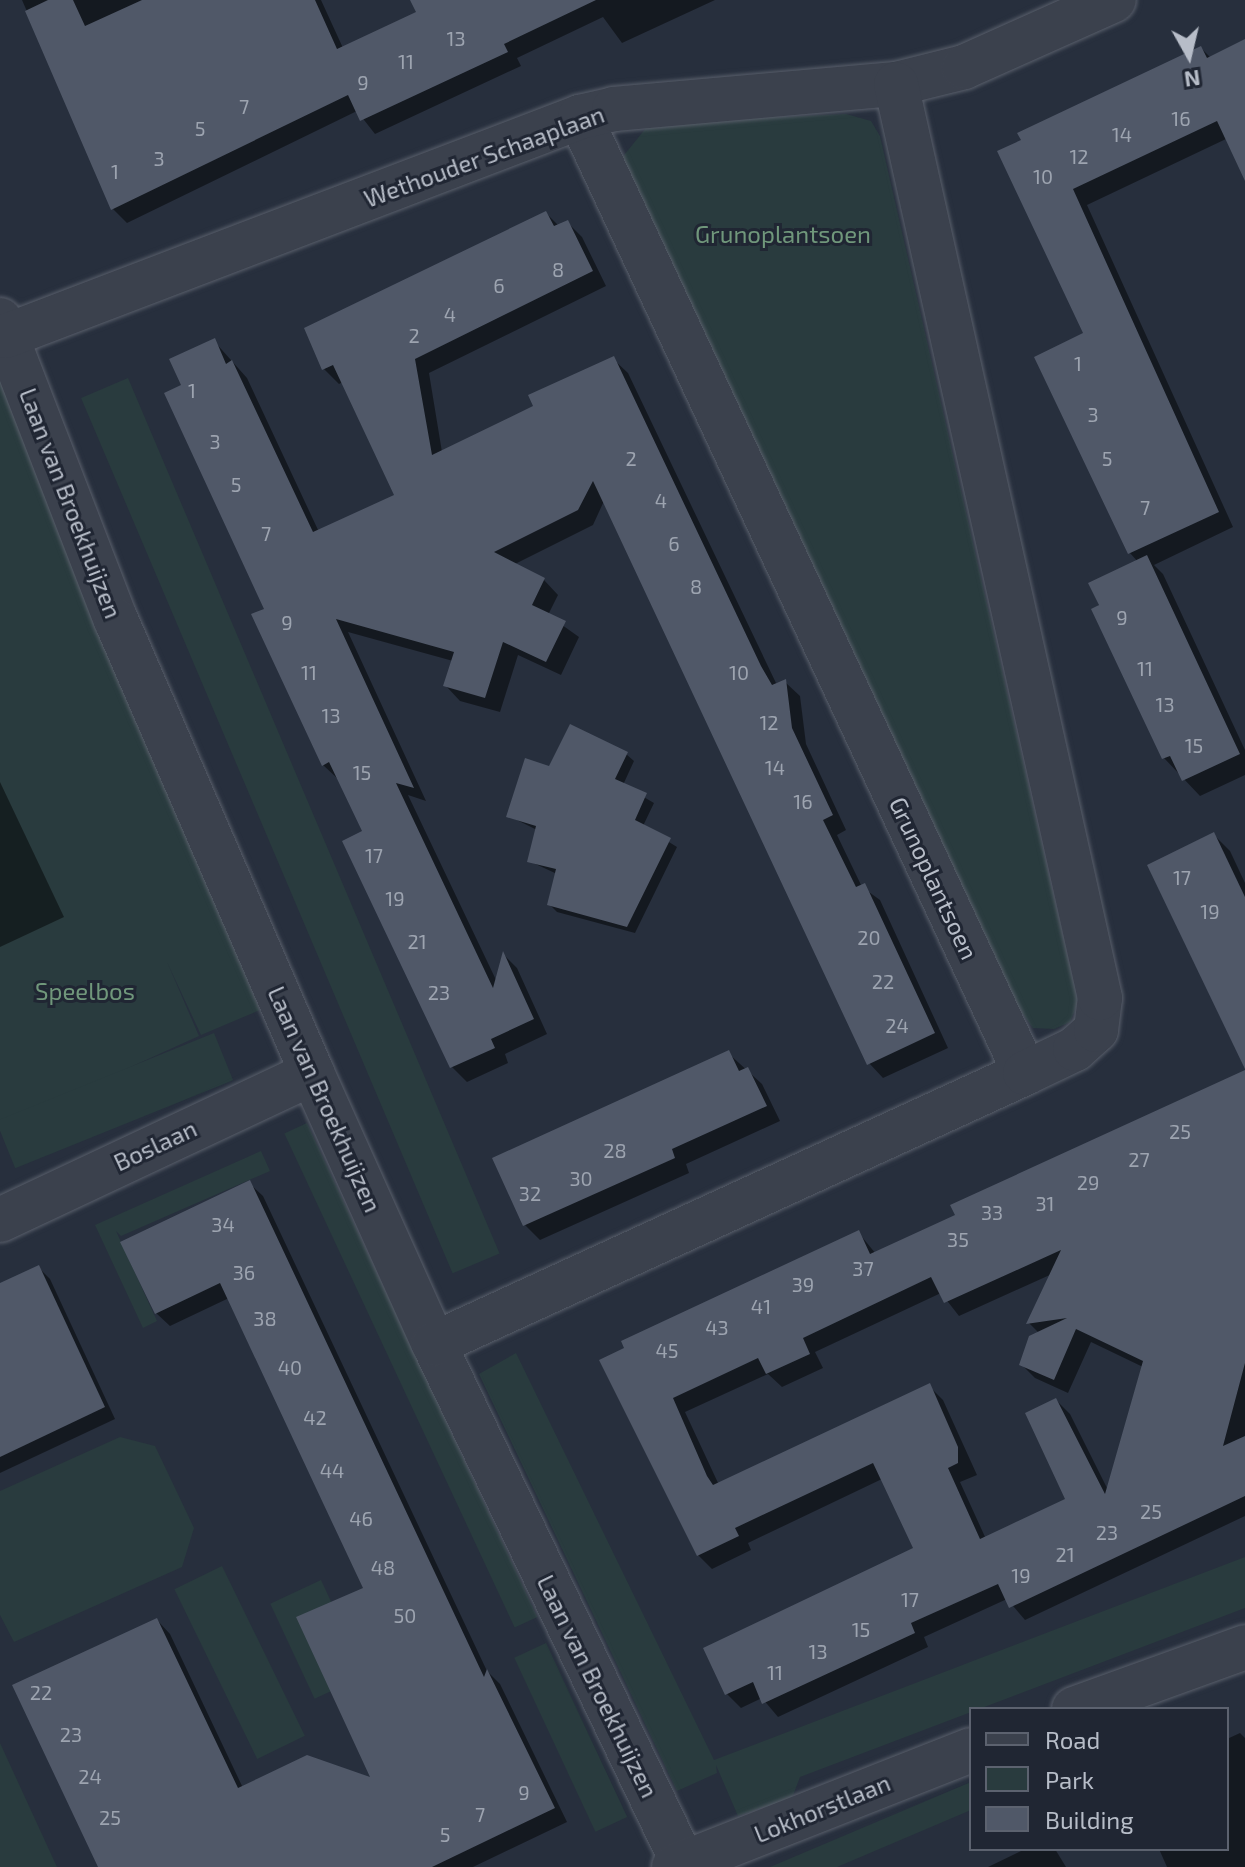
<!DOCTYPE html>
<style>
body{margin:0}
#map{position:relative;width:1245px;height:1867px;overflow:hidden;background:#272f3d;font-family:"Exo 2",sans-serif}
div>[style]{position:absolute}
.green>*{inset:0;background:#293b3e;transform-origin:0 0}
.shadow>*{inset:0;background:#0007}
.building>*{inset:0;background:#505868}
.roads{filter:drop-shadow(0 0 2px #595f6b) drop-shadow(0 0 2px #595f6b)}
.minor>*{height:44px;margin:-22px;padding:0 22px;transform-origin:22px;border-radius:22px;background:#3b414d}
span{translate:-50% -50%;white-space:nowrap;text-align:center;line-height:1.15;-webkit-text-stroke:6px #202633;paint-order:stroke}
.number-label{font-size:20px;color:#9da4b0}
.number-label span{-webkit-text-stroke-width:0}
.street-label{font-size:24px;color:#b7bdc8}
.park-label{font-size:24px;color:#70977b}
.legend{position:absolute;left:969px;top:1707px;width:260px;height:144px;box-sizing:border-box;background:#202633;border:2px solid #5c626f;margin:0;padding:10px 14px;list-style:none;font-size:24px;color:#b7bdc8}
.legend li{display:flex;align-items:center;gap:16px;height:40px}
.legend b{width:40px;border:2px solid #5c626f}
.north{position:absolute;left:1149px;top:16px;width:80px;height:80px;-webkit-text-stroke:6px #202633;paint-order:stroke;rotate:172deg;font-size:22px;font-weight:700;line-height:32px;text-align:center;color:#b7bdc8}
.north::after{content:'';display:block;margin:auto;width:28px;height:36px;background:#b7bdc8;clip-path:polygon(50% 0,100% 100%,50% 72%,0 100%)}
</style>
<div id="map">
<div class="green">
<div style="clip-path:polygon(846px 114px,871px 121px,880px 136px,1078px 1002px,1070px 1022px,1054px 1029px,1033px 1028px,1013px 1001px,621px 159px,650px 123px)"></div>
<div style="clip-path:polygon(0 374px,260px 1010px,201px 1035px,167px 962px,199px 1036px,0 1126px)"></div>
<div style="left:128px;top:378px;width:951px;height:51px;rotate:67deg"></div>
<div style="left:214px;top:1033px;width:51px;height:235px;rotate:68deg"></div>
<div style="left:307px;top:1123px;width:545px;height:25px;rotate:65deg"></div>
<div style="clip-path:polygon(261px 1151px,270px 1171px,121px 1236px,116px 1231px,157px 1321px,143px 1328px,95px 1225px)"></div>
<div style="clip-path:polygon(516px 1353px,714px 1760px,1245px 1557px,1245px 1608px,800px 1777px,792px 1798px,738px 1816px,716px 1765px,717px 1773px,677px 1791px,479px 1374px)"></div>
<div style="clip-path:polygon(120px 1437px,155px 1446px,194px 1528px,182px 1567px,14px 1642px,0 1615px,0 1491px)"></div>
<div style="left:222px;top:1566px;width:189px;height:53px;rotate:64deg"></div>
<div style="left:321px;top:1580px;width:105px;height:56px;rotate:65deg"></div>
<div style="left:546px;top:1643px;width:192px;height:35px;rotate:65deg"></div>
<div style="clip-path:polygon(0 1743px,57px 1867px,0 1867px)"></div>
<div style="clip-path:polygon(971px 1782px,971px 1810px,837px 1867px,770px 1867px)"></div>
</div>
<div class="shadow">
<div style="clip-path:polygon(22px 0,321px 0,343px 48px,419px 13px,413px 0,715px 0,622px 43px,603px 17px,517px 58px,521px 66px,375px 134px,357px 111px,127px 223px,113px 209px)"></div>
<div style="clip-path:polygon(1245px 41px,1245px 174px,1226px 139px,1087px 205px,1233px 527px,1154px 565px,1163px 574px,1245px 750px,1245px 775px,1200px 796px,1164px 758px,1094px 610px,1138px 562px,1130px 553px,1086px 334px,1000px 152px,1201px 48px,1211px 58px)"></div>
<div style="clip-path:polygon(546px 213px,559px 226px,568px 223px,582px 237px,606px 286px,429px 373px,442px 452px,536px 407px,613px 359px,628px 373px,776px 683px,785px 682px,800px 696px,806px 744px,846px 830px,837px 835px,862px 887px,880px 900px,948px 1048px,883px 1078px,869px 1063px,604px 501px,593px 525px,513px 565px,544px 580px,558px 595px,548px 615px,579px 637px,561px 675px,518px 655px,500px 712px,460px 701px,446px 686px,453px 661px,348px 632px,426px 801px,408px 795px,497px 982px,504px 955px,517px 968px,547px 1034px,505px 1054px,508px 1063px,467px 1082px,452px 1067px,345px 842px,364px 832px,338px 779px,323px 765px,184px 386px,214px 341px,247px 378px,319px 532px,396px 496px,343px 382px,339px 384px,324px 369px)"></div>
<div style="clip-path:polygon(626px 754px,634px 761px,623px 785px,654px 803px,643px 826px,677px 847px,635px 933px,557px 912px,549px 904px,557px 874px,529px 861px,537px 830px,509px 816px,550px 768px)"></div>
<div style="clip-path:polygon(0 782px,64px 917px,0 947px)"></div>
<div style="clip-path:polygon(1214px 835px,1230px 851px,1245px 883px,1245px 1062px)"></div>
<div style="clip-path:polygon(728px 1053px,762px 1084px,780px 1121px,686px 1164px,689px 1173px,540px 1240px,525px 1225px)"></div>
<div style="clip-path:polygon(249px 1183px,263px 1196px,487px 1671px,500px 1684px,567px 1822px,473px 1867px,100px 1867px,157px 1620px,170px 1634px,243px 1788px,373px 1780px,365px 1589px,229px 1298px,170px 1326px,156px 1313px)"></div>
<div style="clip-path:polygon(evenodd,1245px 1217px,1245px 1516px,1025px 1620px,1007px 1599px,924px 1637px,928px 1647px,778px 1717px,762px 1698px,741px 1708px,727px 1694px,916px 1549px,882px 1479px,748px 1543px,751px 1550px,712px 1569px,698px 1555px,602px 1361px,858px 1232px,876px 1254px,1245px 1217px,1052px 1274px,1029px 1323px,1039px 1333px,1021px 1364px,1035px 1378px,1068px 1393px,1091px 1342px,1143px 1367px,1108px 1490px,1070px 1414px,1056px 1400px,1068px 1500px,986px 1539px,960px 1482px,977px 1475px,943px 1400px,929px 1386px,719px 1485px,685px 1412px,768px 1374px,782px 1387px,823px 1368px,815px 1352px,941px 1293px,959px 1316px,1052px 1274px)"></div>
<div style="clip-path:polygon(39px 1268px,50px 1279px,115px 1419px,0 1473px,0 1286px)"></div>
<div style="clip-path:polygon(1240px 1733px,1245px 1738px,1245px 1867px,1167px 1867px,1159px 1849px,1227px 1849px,1227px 1739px)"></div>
<div style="clip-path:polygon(1025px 1849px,1055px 1849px,1066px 1867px,988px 1867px)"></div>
</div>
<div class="building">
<div style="clip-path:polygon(48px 0,73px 0,85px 26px,142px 0,315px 0,337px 49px,416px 12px,410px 0,596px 0,504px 44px,508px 52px,360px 121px,348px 95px,111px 210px,25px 11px)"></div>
<div style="clip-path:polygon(1245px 39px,1245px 181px,1217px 121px,1073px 189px,1219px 512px,1128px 554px,1034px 357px,1083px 333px,997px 151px,1021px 140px,1017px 133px,1201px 46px,1207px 58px)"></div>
<div style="clip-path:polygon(546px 211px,554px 226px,568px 220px,593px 271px,415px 359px,432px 455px,533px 406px,528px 395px,614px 356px,761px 666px,772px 685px,786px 679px,792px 728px,833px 815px,823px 820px,856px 887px,865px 883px,935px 1033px,867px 1065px,593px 481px,578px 510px,494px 552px,545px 578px,532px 605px,566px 621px,546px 662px,503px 642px,485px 698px,443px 686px,454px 652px,336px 619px,414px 788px,396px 783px,493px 988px,503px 951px,534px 1019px,491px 1039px,495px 1048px,450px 1068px,342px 841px,362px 831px,329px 762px,322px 766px,251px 614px,264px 609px,164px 393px,181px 385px,169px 359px,215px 338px,226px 364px,232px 360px,313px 532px,394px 495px,333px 365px,322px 370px,304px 328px)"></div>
<div style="clip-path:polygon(1147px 555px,1240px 754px,1182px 781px,1170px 756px,1162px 759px,1091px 609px,1099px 605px,1088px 583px)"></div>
<div style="clip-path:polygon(570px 724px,628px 752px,615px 779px,647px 793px,635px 820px,671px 838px,627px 927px,547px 905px,556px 869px,527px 862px,536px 826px,506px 817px,525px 758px,549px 766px)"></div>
<div style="clip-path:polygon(1214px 832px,1245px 897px,1245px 1069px,1147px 865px)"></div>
<div style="clip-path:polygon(729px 1050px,739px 1071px,748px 1067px,767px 1106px,672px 1149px,675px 1158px,523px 1226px,492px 1158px)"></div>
<div style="clip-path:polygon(evenodd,1245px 1070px,1245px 1363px,1223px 1446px,1245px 1436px,1245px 1496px,1009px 1608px,998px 1584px,911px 1623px,915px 1633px,762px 1704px,753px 1682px,725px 1695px,703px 1648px,913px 1548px,873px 1463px,735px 1528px,739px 1536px,697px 1556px,599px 1360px,624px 1348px,621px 1341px,859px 1230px,870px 1254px,955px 1215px,950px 1205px,1245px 1070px,1061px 1250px,1026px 1324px,1067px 1318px,1029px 1336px,1019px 1365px,1054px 1380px,1076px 1329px,1143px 1361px,1105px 1494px,1056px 1398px,1025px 1413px,1065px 1499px,980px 1539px,948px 1468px,958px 1463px,958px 1447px,930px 1383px,713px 1485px,707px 1476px,673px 1398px,758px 1358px,766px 1374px,810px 1354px,803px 1338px,931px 1277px,944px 1303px,1061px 1250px)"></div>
<div style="clip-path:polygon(250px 1180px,484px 1677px,487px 1669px,555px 1808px,432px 1867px,98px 1867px,12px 1685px,157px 1618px,238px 1788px,307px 1755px,370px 1777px,296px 1617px,363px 1588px,323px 1503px,220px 1283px,155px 1314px,120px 1242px)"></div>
<div style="clip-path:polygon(39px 1265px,105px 1407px,0 1457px,0 1283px)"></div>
</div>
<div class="roads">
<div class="minor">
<div style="left:580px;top:117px;width:1054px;rotate:65.04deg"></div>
<div style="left:0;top:320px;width:322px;rotate:68.9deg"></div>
<div style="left:116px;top:620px;width:494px;rotate:66.6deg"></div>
<div style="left:312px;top:1073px;width:297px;rotate:65.8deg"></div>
<div style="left:434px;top:1344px;width:576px;rotate:64.37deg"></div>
<div style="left:6px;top:336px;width:614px;rotate:-20.88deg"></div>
<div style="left:580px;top:117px;width:35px;rotate:-13deg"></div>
<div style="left:614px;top:109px;width:283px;rotate:-5.1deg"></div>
<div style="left:896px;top:84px;width:70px;rotate:-14deg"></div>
<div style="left:964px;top:67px;width:164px;rotate:-24.1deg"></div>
<div style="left:0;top:1220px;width:345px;rotate:-25.2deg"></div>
<div style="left:434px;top:1344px;width:650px;rotate:-24.63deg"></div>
<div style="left:1025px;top:1073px;width:55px;rotate:-25.6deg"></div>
<div style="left:1075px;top:1049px;width:28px;rotate:-42deg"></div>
<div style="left:1096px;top:1030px;width:32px;rotate:-83deg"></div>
<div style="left:1100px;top:998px;width:936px;rotate:-102.58deg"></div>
<div style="left:1074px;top:1709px;width:182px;rotate:-19.9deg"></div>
<div style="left:674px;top:1867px;width:319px;rotate:-21.5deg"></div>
</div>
</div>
<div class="number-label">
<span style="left:456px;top:38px">13</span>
<span style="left:406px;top:61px">11</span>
<span style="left:363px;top:82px">9</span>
<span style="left:244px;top:106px">7</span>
<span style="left:1181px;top:118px">16</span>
<span style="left:200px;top:128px">5</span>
<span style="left:1122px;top:134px">14</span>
<span style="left:1079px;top:156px">12</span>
<span style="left:159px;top:158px">3</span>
<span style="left:115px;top:171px">1</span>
<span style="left:1043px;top:176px">10</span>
<span style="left:558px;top:269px">8</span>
<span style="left:499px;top:285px">6</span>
<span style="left:450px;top:314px">4</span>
<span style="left:414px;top:335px">2</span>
<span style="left:1078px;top:363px">1</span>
<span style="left:192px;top:390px">1</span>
<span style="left:1093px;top:414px">3</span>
<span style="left:215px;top:441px">3</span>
<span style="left:631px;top:458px">2</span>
<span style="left:1107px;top:458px">5</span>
<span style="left:236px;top:484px">5</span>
<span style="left:661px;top:500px">4</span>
<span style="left:1145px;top:507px">7</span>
<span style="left:266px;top:533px">7</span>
<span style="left:674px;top:543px">6</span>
<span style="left:696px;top:586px">8</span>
<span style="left:1122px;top:617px">9</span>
<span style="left:287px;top:622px">9</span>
<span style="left:1145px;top:668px">11</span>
<span style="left:309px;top:672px">11</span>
<span style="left:739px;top:672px">10</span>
<span style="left:1165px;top:704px">13</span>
<span style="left:331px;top:715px">13</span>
<span style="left:769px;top:722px">12</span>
<span style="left:1194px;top:745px">15</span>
<span style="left:775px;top:767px">14</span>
<span style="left:362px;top:772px">15</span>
<span style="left:803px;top:801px">16</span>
<span style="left:374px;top:855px">17</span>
<span style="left:1182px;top:877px">17</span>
<span style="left:395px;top:898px">19</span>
<span style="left:1210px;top:911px">19</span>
<span style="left:869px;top:937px">20</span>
<span style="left:417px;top:941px">21</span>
<span style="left:883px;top:981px">22</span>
<span style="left:439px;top:992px">23</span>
<span style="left:897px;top:1025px">24</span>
<span style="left:1180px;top:1131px">25</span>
<span style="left:615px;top:1150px">28</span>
<span style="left:1139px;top:1159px">27</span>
<span style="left:581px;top:1178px">30</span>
<span style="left:1088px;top:1182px">29</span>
<span style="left:530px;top:1193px">32</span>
<span style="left:1045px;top:1203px">31</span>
<span style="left:992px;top:1212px">33</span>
<span style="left:223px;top:1224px">34</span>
<span style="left:958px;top:1239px">35</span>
<span style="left:863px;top:1268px">37</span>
<span style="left:244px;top:1272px">36</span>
<span style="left:803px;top:1284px">39</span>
<span style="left:761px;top:1306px">41</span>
<span style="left:265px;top:1318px">38</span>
<span style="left:717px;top:1327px">43</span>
<span style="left:667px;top:1350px">45</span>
<span style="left:290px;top:1367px">40</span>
<span style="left:315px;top:1417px">42</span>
<span style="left:332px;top:1470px">44</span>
<span style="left:1151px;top:1511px">25</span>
<span style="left:361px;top:1518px">46</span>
<span style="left:1107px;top:1532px">23</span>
<span style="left:1065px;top:1554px">21</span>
<span style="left:383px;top:1567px">48</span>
<span style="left:1021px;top:1575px">19</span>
<span style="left:910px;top:1599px">17</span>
<span style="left:405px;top:1615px">50</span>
<span style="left:861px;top:1629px">15</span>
<span style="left:818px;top:1651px">13</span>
<span style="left:775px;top:1672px">11</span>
<span style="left:41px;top:1692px">22</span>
<span style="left:71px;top:1734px">23</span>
<span style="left:90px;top:1776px">24</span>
<span style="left:524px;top:1792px">9</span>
<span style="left:480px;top:1814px">7</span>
<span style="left:110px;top:1817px">25</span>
<span style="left:445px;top:1834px">5</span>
</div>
<div class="street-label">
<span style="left:484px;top:156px;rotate:-20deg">Wethouder Schaaplaan</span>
<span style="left:71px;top:503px;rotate:69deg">Laan van Broekhuijzen</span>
<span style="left:934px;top:878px;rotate:65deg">Grunoplantsoen</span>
<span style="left:325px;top:1099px;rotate:66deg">Laan van Broekhuijzen</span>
<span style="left:155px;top:1145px;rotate:-25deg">Boslaan</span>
<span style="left:598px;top:1686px;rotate:64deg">Laan van Broekhuijzen</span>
<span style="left:822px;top:1808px;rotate:-22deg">Lokhorstlaan</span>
</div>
<div class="park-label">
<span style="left:783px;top:234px">Grunoplantsoen</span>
<span style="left:85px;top:991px">Speelbos</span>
</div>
<ul class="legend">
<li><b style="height:10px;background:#3b414d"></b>Road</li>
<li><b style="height:22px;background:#293b3e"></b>Park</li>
<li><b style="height:22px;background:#505868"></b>Building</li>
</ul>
<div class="north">N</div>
</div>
